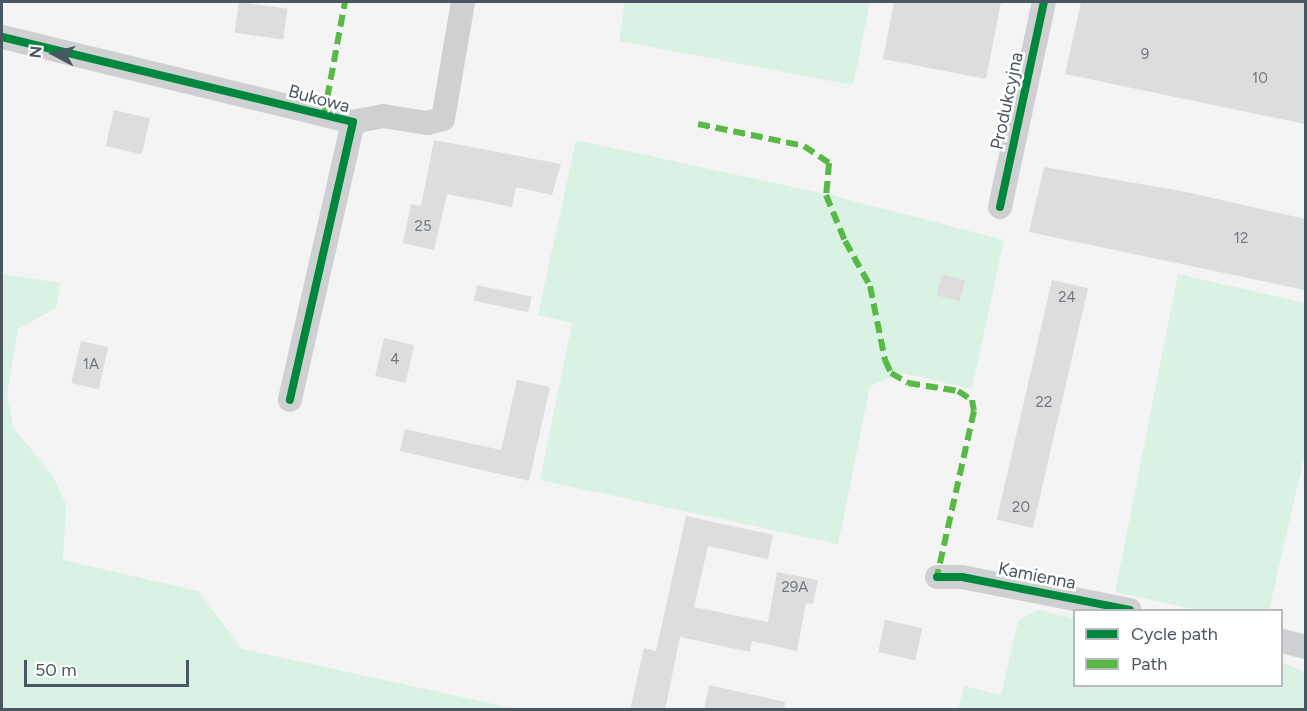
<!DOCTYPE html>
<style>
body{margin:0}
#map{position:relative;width:1307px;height:711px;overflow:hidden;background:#f4f4f4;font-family:Figtree,sans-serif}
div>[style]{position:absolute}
.green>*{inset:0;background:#d9f2e3}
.building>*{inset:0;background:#ddddde;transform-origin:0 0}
.street>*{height:24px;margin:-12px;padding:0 12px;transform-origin:12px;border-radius:12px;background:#ced0d2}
.quiet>*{height:6px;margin-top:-3px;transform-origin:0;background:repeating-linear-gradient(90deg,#58b947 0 12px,transparent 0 18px)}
.cycleway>*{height:8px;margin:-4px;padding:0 4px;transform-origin:4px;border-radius:4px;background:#00873e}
span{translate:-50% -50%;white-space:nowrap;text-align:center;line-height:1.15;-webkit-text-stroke:5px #fff;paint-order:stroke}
.number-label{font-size:15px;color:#707881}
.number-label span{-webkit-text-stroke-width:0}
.street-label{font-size:18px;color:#4a5661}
.frame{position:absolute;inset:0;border:3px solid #4a5661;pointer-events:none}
.legend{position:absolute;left:1073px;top:609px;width:210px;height:78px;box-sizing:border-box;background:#fff;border:2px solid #b7bbc0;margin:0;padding:8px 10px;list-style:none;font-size:18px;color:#4a5661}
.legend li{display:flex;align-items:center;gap:12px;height:30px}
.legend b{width:30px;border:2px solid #b7bbc0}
.north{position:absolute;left:24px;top:24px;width:60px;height:60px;-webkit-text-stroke:4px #fff;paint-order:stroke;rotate:276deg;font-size:16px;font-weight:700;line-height:24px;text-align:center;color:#4a5661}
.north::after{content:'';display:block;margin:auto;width:21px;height:27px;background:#4a5661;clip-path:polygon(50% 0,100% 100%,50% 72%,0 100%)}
.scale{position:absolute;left:24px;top:660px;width:165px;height:27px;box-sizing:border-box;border:3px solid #4a5661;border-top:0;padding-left:8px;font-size:18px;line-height:21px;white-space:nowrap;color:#4a5661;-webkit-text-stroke:4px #fff;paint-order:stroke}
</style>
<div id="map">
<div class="green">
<div style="clip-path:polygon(625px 2px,870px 2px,853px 85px,619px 41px)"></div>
<div style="clip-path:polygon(576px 140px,830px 195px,1004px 240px,972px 389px,902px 373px,870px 386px,838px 544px,540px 480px,572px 323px,538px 315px)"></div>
<div style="clip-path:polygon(2px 274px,61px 283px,56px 308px,18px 329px,7px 395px,13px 427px,53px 476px,66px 504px,63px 560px,198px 591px,242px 649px,517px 709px,2px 709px)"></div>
<div style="clip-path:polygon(1178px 274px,1305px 303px,1305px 453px,1269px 610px,1197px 610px,1115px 592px)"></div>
<div style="clip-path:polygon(1038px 610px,1074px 618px,1074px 686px,1282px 686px,1282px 662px,1305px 672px,1305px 709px,958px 709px,964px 686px,1001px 695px,1018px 621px)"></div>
</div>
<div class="building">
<div style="left:239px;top:2px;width:49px;height:31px;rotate:8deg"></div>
<div style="clip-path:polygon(894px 2px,1001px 2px,986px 79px,883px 59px)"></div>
<div style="clip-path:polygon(1081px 2px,1305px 2px,1305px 124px,1065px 74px)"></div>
<div style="left:114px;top:110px;width:37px;height:37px;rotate:13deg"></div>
<div style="clip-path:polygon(434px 140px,561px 164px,552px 195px,516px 187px,512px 207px,447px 194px,434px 250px,403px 243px,411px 204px,421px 206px)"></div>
<div style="clip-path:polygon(1044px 167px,1186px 192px,1305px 219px,1305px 290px,1029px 232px)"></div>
<div style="left:942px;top:274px;width:24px;height:22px;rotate:15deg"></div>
<div style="left:1052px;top:280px;width:37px;height:246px;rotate:13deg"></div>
<div style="left:477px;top:285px;width:56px;height:16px;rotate:12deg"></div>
<div style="left:384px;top:338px;width:31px;height:39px;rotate:13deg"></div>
<div style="left:81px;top:341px;width:28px;height:43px;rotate:13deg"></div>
<div style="clip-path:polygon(517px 380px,550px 387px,529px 481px,400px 451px,405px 429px,501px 450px)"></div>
<div style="clip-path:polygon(686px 516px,773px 535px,768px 559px,708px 546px,694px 607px,768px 622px,777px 572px,818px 580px,813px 604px,806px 603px,797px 651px,752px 641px,750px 652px,680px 637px,665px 710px,630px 710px,644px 648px,656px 651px)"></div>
<div style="left:885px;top:620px;width:38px;height:33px;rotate:12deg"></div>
<div style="clip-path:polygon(709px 685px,785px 702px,784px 710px,704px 710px)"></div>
</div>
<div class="street">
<div style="left:2px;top:37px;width:361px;rotate:13.6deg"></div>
<div style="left:353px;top:122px;width:285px;rotate:102.8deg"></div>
<div style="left:353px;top:122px;width:31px;rotate:-11deg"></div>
<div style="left:383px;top:116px;width:45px;rotate:9deg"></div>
<div style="left:427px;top:123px;width:16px;rotate:-14deg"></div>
<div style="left:443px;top:119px;width:119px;rotate:-80.3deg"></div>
<div style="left:1000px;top:207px;width:210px;rotate:-77.9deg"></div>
<div style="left:937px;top:577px;width:25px"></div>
<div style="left:962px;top:577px;width:171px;rotate:11.1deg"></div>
<div style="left:1282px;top:641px;width:25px;rotate:14deg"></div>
</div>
<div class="quiet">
<div style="left:324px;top:115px;width:115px;rotate:-79.5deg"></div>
<div style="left:698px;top:124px;width:108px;rotate:11.7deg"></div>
<div style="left:804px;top:146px;width:30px;rotate:34deg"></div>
<div style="left:829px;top:163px;width:32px;rotate:95deg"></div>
<div style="left:826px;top:195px;width:50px;rotate:67.6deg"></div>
<div style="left:845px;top:241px;width:51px;rotate:60.9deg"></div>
<div style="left:870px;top:286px;width:76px;rotate:78.5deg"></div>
<div style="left:885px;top:360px;width:14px;rotate:65deg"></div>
<div style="left:891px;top:373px;width:20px;rotate:30deg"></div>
<div style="left:908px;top:383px;width:51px;rotate:9.1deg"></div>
<div style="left:958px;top:391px;width:17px;rotate:33deg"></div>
<div style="left:972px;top:400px;width:11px;rotate:80deg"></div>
<div style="left:974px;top:411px;width:170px;rotate:102.6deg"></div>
</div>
<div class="cycleway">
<div style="left:2px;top:37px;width:361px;rotate:13.6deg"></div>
<div style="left:353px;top:122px;width:285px;rotate:102.8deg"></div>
<div style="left:1000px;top:207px;width:210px;rotate:-77.9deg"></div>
<div style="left:937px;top:577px;width:25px"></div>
<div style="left:962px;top:577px;width:171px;rotate:11.1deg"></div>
</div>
<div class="number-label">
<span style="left:1145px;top:55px">9</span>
<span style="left:1260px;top:79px">10</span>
<span style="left:423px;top:227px">25</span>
<span style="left:1241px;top:239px">12</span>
<span style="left:1067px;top:298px">24</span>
<span style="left:395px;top:360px">4</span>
<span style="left:91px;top:365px">1A</span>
<span style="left:1044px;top:403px">22</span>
<span style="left:1021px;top:508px">20</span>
<span style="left:795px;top:588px">29A</span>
</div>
<div class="street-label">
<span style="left:319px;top:99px;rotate:15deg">Bukowa</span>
<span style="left:1007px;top:101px;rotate:-78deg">Produkcyjna</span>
<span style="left:1037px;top:576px;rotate:11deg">Kamienna</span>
</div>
<div class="frame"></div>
<ul class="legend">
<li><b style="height:8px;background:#00873e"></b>Cycle path</li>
<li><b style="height:8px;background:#58b947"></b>Path</li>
</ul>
<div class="north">N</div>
<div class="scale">50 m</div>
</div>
